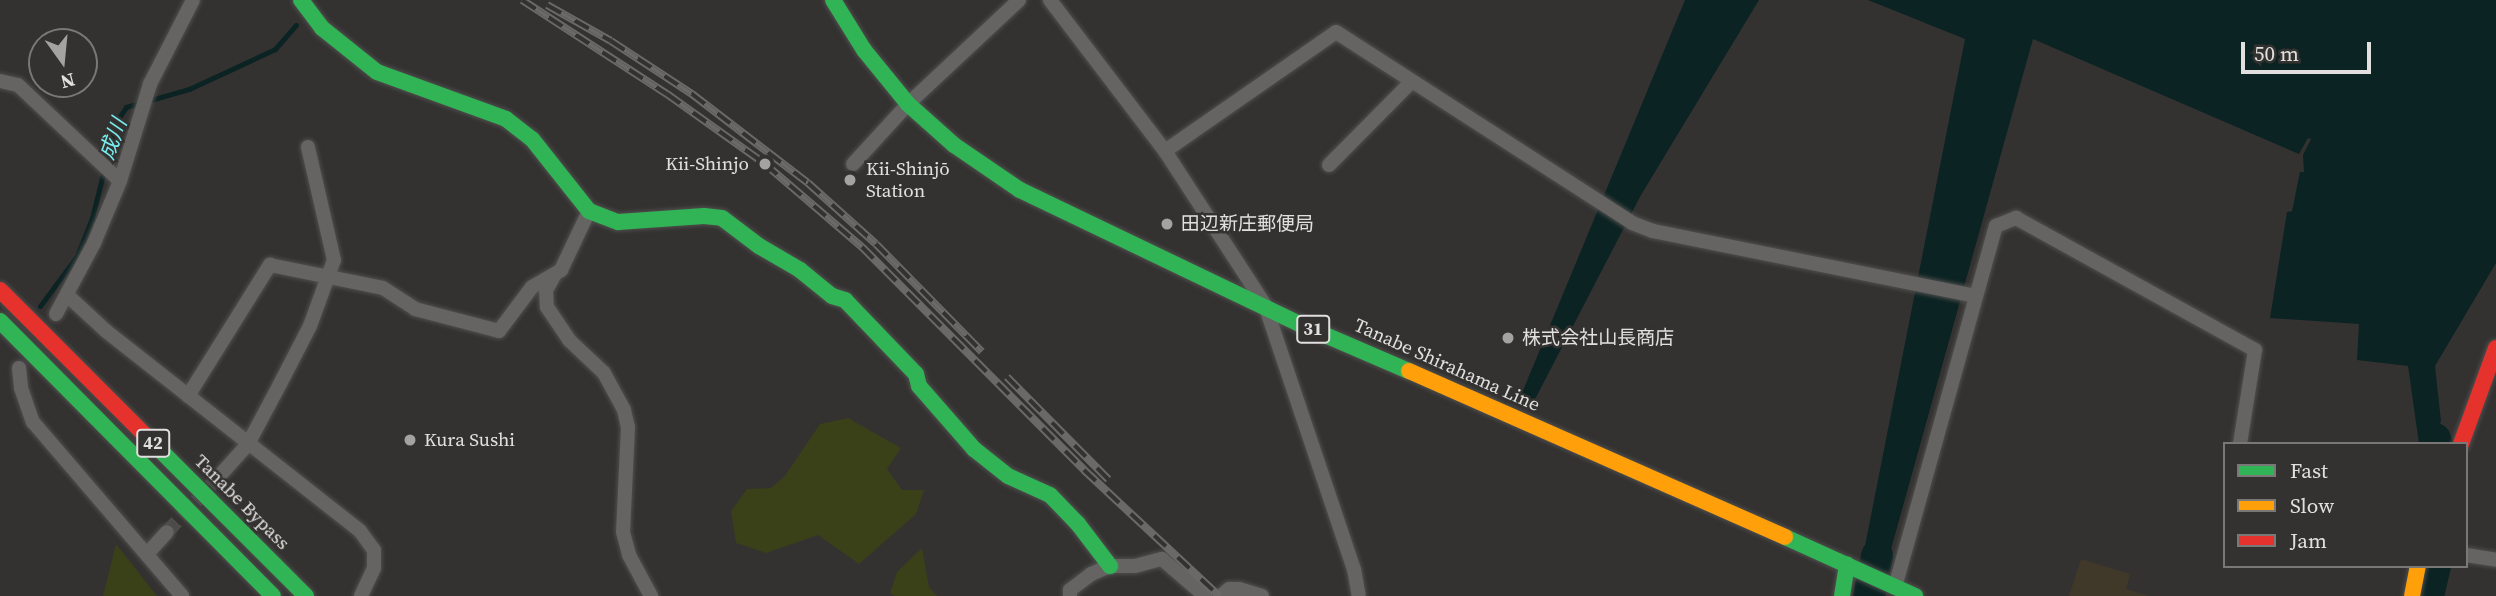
<!DOCTYPE html>
<meta charset="utf-8">
<style>
body{margin:0}
#map{position:relative;width:2496px;height:596px;overflow:hidden;background:#333231;font-family:"Source Serif 4","Noto Sans JP",serif}
div>[style]{position:absolute}
.commercial>*{inset:0;background:#403829}
.green>*{inset:0;background:#3a4018}
.water>*{inset:0;background:#0c2323}
.stream>*{height:5px;margin:-2.5px;padding:0 2.5px;transform-origin:2.5px;border-radius:2.5px;background:#0c2323}
.river>*{height:32px;margin:-16px;padding:0 16px;transform-origin:16px;border-radius:16px;background:#0c2323}
.street-tunnel>*{height:14px;margin-top:-7px;transform-origin:0;background:repeating-linear-gradient(90deg,#4d4c4b 0 14px,transparent 0 21px)}
.roads{filter:drop-shadow(0 0 2px #4f4e4d) drop-shadow(0 0 2px #4f4e4d)}
.street>*{height:14px;margin:-7px;padding:0 7px;transform-origin:7px;border-radius:7px;background:#656463}
.fast>*{height:16px;margin:-8px;padding:0 8px;transform-origin:8px;border-radius:8px;background:#30b455}
.slow>*{height:16px;margin:-8px;padding:0 8px;transform-origin:8px;border-radius:8px;background:#ff9f0a}
.jam>*{height:16px;margin:-8px;padding:0 8px;transform-origin:8px;border-radius:8px;background:#e5322d}
.rail>*{height:8px;margin-top:-4px;transform-origin:0;background:repeating-linear-gradient(90deg,#343230 0 16px,#6a6968 0 32px);box-sizing:border-box;border-block:2px solid #6a6968}
.dots>*{width:19px;height:19px;translate:-50% -50%;box-sizing:border-box;border:4px solid #343230;border-radius:50%}
span{translate:-50% -50%;white-space:nowrap;text-align:center;line-height:1.15;-webkit-text-stroke:5px #343230;paint-order:stroke}
.shield-label span{padding:2px 5px;background:#343230;border:2px solid;border-radius:5px;-webkit-text-stroke-width:0}
.shield-label{font-size:18px;color:#e1e0df;font-weight:700}
.poi-label{font-size:19px;color:#e1e0df}
.right{translate:-100% -50%;text-align:right}
.left{translate:0 -50%;text-align:left}
.street-label{font-size:19px;color:#e1e0df}
.water-label{font-size:21px;color:#77edf1;font-style:italic}
.legend{position:absolute;left:2223px;top:442px;width:245px;height:126px;box-sizing:border-box;background:#343230;border:2px solid #797876;margin:0;padding:9px 12px;list-style:none;font-size:21px;color:#e1e0df}
.legend li{display:flex;align-items:center;gap:14px;height:35px}
.legend b{width:35px;border:2px solid #797876}
.north{position:absolute;left:28px;top:28px;width:70px;height:70px;box-sizing:border-box;background:#343230;border:2px solid #797876;border-radius:50%;rotate:165deg;font-size:19px;font-weight:700;line-height:28px;text-align:center;color:#e1e0df}
.north::after{content:'';display:block;margin:auto;width:24px;height:32px;background:#a4a3a2;clip-path:polygon(50% 0,100% 100%,50% 72%,0 100%)}
.scale{position:absolute;left:2241px;top:42px;width:130px;height:32px;box-sizing:border-box;border:4px solid #e1e0df;border-top:0;padding-left:9px;font-size:21px;line-height:24px;white-space:nowrap;color:#e1e0df;-webkit-text-stroke:5px #343230;paint-order:stroke}
</style>
<div id="map">
<div class="commercial">
<div style="clip-path:polygon(2081px 559px,2130px 574px,2126px 589px,2149px 596px,2069px 596px)"></div>
</div>
<div class="green">
<div style="clip-path:polygon(848px 418px,901px 448px,887px 469px,902px 490px,924px 490px,916px 514px,859px 564px,818px 535px,766px 553px,736px 543px,731px 511px,747px 489px,771px 488px,784px 477px,820px 424px)"></div>
<div style="clip-path:polygon(116px 544px,157px 596px,103px 596px)"></div>
<div style="clip-path:polygon(922px 548px,929px 587px,937px 596px,895px 596px,890px 593px,897px 572px)"></div>
</div>
<div class="water">
<div style="clip-path:polygon(1685px 0,1759px 0,1641px 195px,1532px 405px,1519px 400px)"></div>
<div style="clip-path:polygon(1868px 0,2496px 0,2496px 263px,2435px 366px,2441px 421px,2433px 444px,2419px 444px,2408px 366px,2357px 360px,2359px 324px,2270px 318px,2287px 212px,2292px 211px,2300px 172px,2304px 172px,2303px 155px,2311px 139px,2308px 138px,2299px 154px,2033px 39px,1888px 560px,1864px 551px,1965px 39px)"></div>
</div>
<div class="stream">
<div style="left:40px;top:306px;width:62px;rotate:-53.5deg"></div>
<div style="left:77px;top:256px;width:41px;rotate:-68.5deg"></div>
<div style="left:92px;top:218px;width:99px;rotate:-76deg"></div>
<div style="left:116px;top:122px;width:18px;rotate:-56deg"></div>
<div style="left:126px;top:107px;width:66px;rotate:-15.9deg"></div>
<div style="left:189px;top:89px;width:95px;rotate:-24.9deg"></div>
<div style="left:275px;top:49px;width:32px;rotate:-49deg"></div>
</div>
<div class="river">
<div style="left:2435px;top:439px;width:5px;rotate:68deg"></div>
<div style="left:1869px;top:596px;width:41px;rotate:-78.7deg"></div>
<div style="left:2428px;top:596px;width:31px;rotate:-77deg"></div>
</div>
<div class="street-tunnel">
<div style="left:167px;top:532px;width:81px;rotate:-47deg"></div>
</div>
<div class="roads">
<div class="street">
<div style="left:1050px;top:0;width:190px;rotate:52.7deg"></div>
<div style="left:1165px;top:151px;width:184px;rotate:57deg"></div>
<div style="left:1265px;top:305px;width:279px;rotate:71.4deg"></div>
<div style="left:1354px;top:569px;width:27px;rotate:80deg"></div>
<div style="left:0;top:81px;width:18px;rotate:13deg"></div>
<div style="left:18px;top:85px;width:140px;rotate:43.3deg"></div>
<div style="left:1165px;top:151px;width:208px;rotate:-34.8deg"></div>
<div style="left:1336px;top:32px;width:352px;rotate:32.8deg"></div>
<div style="left:1632px;top:223px;width:22px;rotate:21deg"></div>
<div style="left:1653px;top:231px;width:329px;rotate:11.4deg"></div>
<div style="left:853px;top:164px;width:81px;rotate:-47.5deg"></div>
<div style="left:908px;top:104px;width:152px;rotate:-43.1deg"></div>
<div style="left:1329px;top:165px;width:118px;rotate:-45.3deg"></div>
<div style="left:555px;top:274px;width:18px;rotate:119deg"></div>
<div style="left:546px;top:290px;width:17px;rotate:87deg"></div>
<div style="left:547px;top:307px;width:40px;rotate:56deg"></div>
<div style="left:569px;top:340px;width:48px;rotate:43.3deg"></div>
<div style="left:604px;top:373px;width:42px;rotate:61.6deg"></div>
<div style="left:624px;top:410px;width:17px;rotate:77deg"></div>
<div style="left:628px;top:427px;width:105px;rotate:92.7deg"></div>
<div style="left:623px;top:532px;width:24px;rotate:75deg"></div>
<div style="left:629px;top:555px;width:47px;rotate:61.8deg"></div>
<div style="left:67px;top:295px;width:53px;rotate:42.7deg"></div>
<div style="left:106px;top:331px;width:323px;rotate:38.2deg"></div>
<div style="left:360px;top:531px;width:24px;rotate:54deg"></div>
<div style="left:374px;top:550px;width:18px;rotate:90deg"></div>
<div style="left:374px;top:568px;width:31px;rotate:115deg"></div>
<div style="left:56px;top:314px;width:81px;rotate:-61.8deg"></div>
<div style="left:94px;top:243px;width:67px;rotate:-67.2deg"></div>
<div style="left:120px;top:181px;width:102px;rotate:-72.8deg"></div>
<div style="left:150px;top:84px;width:94px;rotate:-62.9deg"></div>
<div style="left:19px;top:368px;width:20px;rotate:84deg"></div>
<div style="left:21px;top:388px;width:36px;rotate:71deg"></div>
<div style="left:33px;top:422px;width:229px;rotate:49.4deg"></div>
<div style="left:188px;top:396px;width:155px;rotate:-58deg"></div>
<div style="left:270px;top:265px;width:115px;rotate:11.5deg"></div>
<div style="left:383px;top:288px;width:38px;rotate:33deg"></div>
<div style="left:415px;top:309px;width:87px;rotate:14.7deg"></div>
<div style="left:499px;top:331px;width:55px;rotate:-53.1deg"></div>
<div style="left:532px;top:287px;width:34px;rotate:-30deg"></div>
<div style="left:561px;top:270px;width:65px;rotate:-64.6deg"></div>
<div style="left:222px;top:473px;width:39px;rotate:-48deg"></div>
<div style="left:248px;top:444px;width:68px;rotate:-61.9deg"></div>
<div style="left:280px;top:384px;width:65px;rotate:-62.7deg"></div>
<div style="left:310px;top:326px;width:70px;rotate:-70deg"></div>
<div style="left:334px;top:260px;width:116px;rotate:-103deg"></div>
<div style="left:148px;top:553px;width:28px;rotate:-48deg"></div>
<div style="left:2466px;top:555px;width:30px;rotate:9deg"></div>
<div style="left:1895px;top:587px;width:375px;rotate:-74.4deg"></div>
<div style="left:1996px;top:226px;width:22px;rotate:-22deg"></div>
<div style="left:2016px;top:218px;width:273px;rotate:28.9deg"></div>
<div style="left:2255px;top:350px;width:95px;rotate:99.1deg"></div>
<div style="left:1070px;top:596px;width:6px;rotate:-90deg"></div>
<div style="left:1070px;top:590px;width:26px;rotate:-37deg"></div>
<div style="left:1091px;top:574px;width:21px;rotate:-23deg"></div>
<div style="left:1110px;top:566px;width:25px"></div>
<div style="left:1135px;top:566px;width:28px;rotate:-15deg"></div>
<div style="left:1162px;top:559px;width:57px;rotate:40.7deg"></div>
<div style="left:1221px;top:596px;width:11px;rotate:-41deg"></div>
<div style="left:1229px;top:589px;width:10px"></div>
<div style="left:1239px;top:589px;width:24px;rotate:17deg"></div>
</div>
<div class="fast">
<div style="left:301px;top:0;width:35px;rotate:53deg"></div>
<div style="left:322px;top:28px;width:70px;rotate:38.7deg"></div>
<div style="left:377px;top:72px;width:137px;rotate:20deg"></div>
<div style="left:506px;top:119px;width:33px;rotate:38deg"></div>
<div style="left:532px;top:139px;width:92px;rotate:51.6deg"></div>
<div style="left:589px;top:211px;width:31px;rotate:21deg"></div>
<div style="left:618px;top:222px;width:86px;rotate:-4deg"></div>
<div style="left:704px;top:216px;width:18px;rotate:6deg"></div>
<div style="left:722px;top:218px;width:46px;rotate:37.1deg"></div>
<div style="left:759px;top:246px;width:48px;rotate:30.3deg"></div>
<div style="left:800px;top:270px;width:41px;rotate:39.1deg"></div>
<div style="left:832px;top:296px;width:14px;rotate:17deg"></div>
<div style="left:845px;top:300px;width:103px;rotate:46.2deg"></div>
<div style="left:916px;top:374px;width:12px;rotate:76deg"></div>
<div style="left:919px;top:386px;width:84px;rotate:48.9deg"></div>
<div style="left:974px;top:449px;width:43px;rotate:38.5deg"></div>
<div style="left:1008px;top:476px;width:46px;rotate:24.3deg"></div>
<div style="left:1050px;top:495px;width:40px;rotate:46deg"></div>
<div style="left:1078px;top:524px;width:53px;rotate:52.7deg"></div>
<div style="left:833px;top:0;width:59px;rotate:58.2deg"></div>
<div style="left:864px;top:50px;width:70px;rotate:50.8deg"></div>
<div style="left:908px;top:104px;width:62px;rotate:41.7deg"></div>
<div style="left:954px;top:145px;width:80px;rotate:34.3deg"></div>
<div style="left:1020px;top:190px;width:313px;rotate:25.6deg"></div>
<div style="left:1302px;top:325px;width:116px;rotate:23.3deg"></div>
<div style="left:0;top:321px;width:387px;rotate:45.2deg"></div>
<div style="left:159px;top:449px;width:208px;rotate:45deg"></div>
<div style="left:1785px;top:537px;width:143px;rotate:24.4deg"></div>
<div style="left:1842px;top:596px;width:32px;rotate:-81deg"></div>
</div>
<div class="slow">
<div style="left:1409px;top:371px;width:411px;rotate:23.8deg"></div>
<div style="left:2412px;top:596px;width:31px;rotate:-79deg"></div>
</div>
<div class="jam">
<div style="left:0;top:290px;width:225px;rotate:45deg"></div>
<div style="left:2461px;top:444px;width:102px;rotate:-70deg"></div>
</div>
</div>
<div class="rail">
<div style="left:522px;top:0;width:173px;rotate:33deg"></div>
<div style="left:667px;top:94px;width:120px;rotate:35.5deg"></div>
<div style="left:765px;top:164px;width:128px;rotate:40.6deg"></div>
<div style="left:862px;top:247px;width:315px;rotate:45.1deg"></div>
<div style="left:1084px;top:470px;width:185px;rotate:43deg"></div>
<div style="left:547px;top:5px;width:73px;rotate:29.4deg"></div>
<div style="left:611px;top:41px;width:97px;rotate:33.2deg"></div>
<div style="left:692px;top:94px;width:146px;rotate:37.5deg"></div>
<div style="left:808px;top:183px;width:91px;rotate:41.9deg"></div>
<div style="left:876px;top:244px;width:151px;rotate:45.5deg"></div>
<div style="left:1007px;top:377px;width:144px;rotate:45.3deg"></div>
</div>
<div class="dots">
<div style="left:765px;top:164px;background:#a4a3a2"></div>
<div style="left:850px;top:180px;background:#a4a3a2"></div>
<div style="left:1167px;top:224px;background:#a4a3a2"></div>
<div style="left:1508px;top:338px;background:#a4a3a2"></div>
<div style="left:410px;top:440px;background:#a4a3a2"></div>
</div>
<div class="shield-label">
<span style="left:1313px;top:329px">31</span>
<span style="left:153px;top:443px">42</span>
</div>
<div class="poi-label">
<span class="right" style="left:749px;top:164px">Kii-Shinjo</span>
<span class="left" style="left:866px;top:180px">Kii-Shinjō<br>Station</span>
<span class="left" style="left:1181px;top:224px">田辺新庄郵便局</span>
<span class="left" style="left:1522px;top:338px">株式会社山長商店</span>
<span class="left" style="left:424px;top:440px">Kura Sushi</span>
</div>
<div class="street-label">
<span style="left:1447px;top:365px;rotate:24deg">Tanabe Shirahama Line</span>
<span style="left:242px;top:502px;rotate:45deg">Tanabe Bypass</span>
</div>
<div class="water-label">
<span style="left:113px;top:139px;rotate:-70deg">成川</span>
</div>
<ul class="legend">
<li><b style="height:9px;background:#30b455"></b>Fast</li>
<li><b style="height:9px;background:#ff9f0a"></b>Slow</li>
<li><b style="height:9px;background:#e5322d"></b>Jam</li>
</ul>
<div class="north">N</div>
<div class="scale">50 m</div>
</div>
